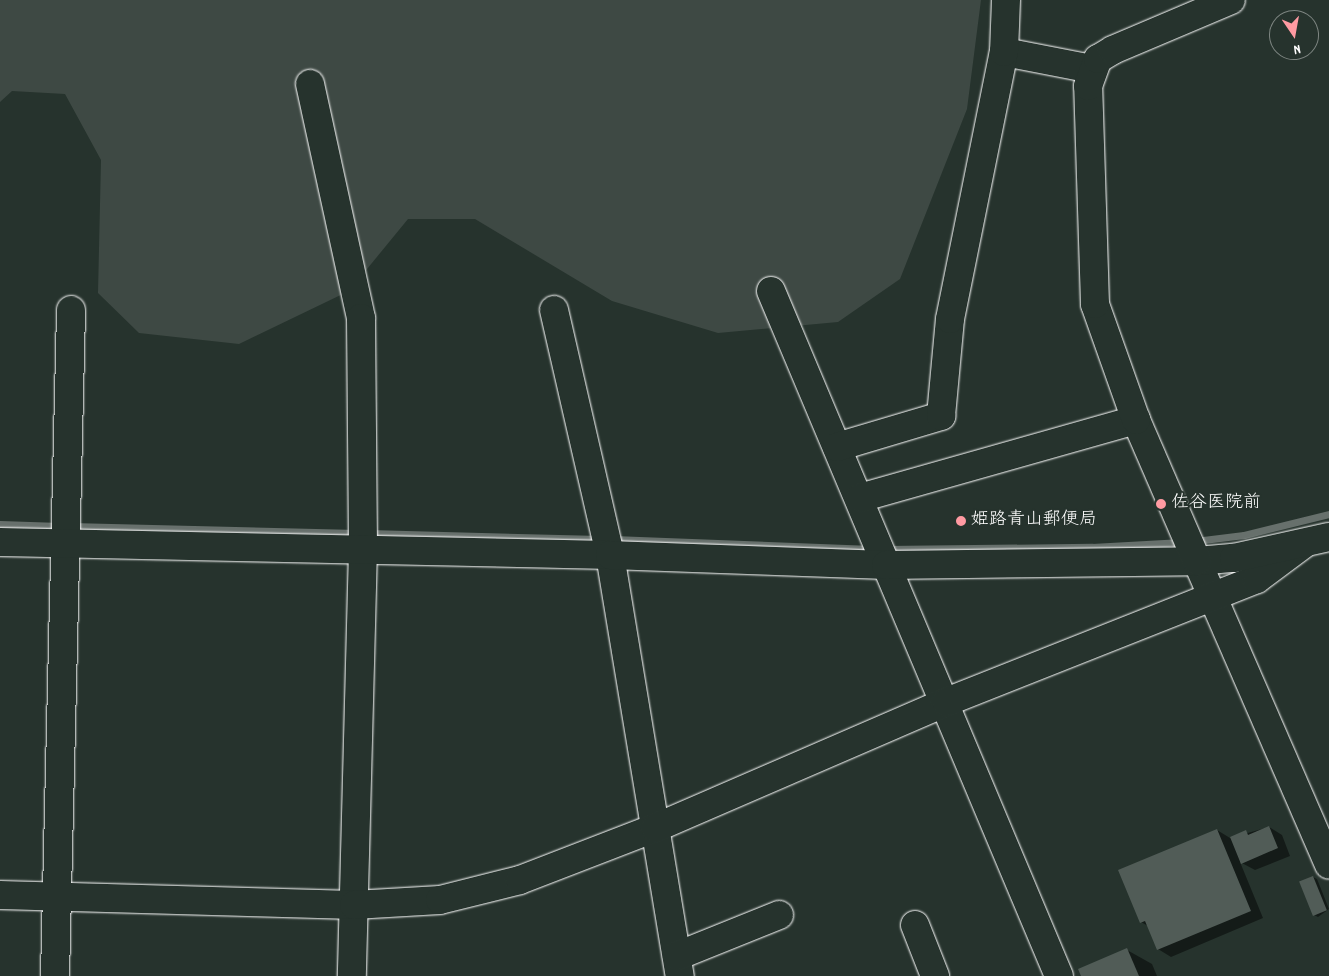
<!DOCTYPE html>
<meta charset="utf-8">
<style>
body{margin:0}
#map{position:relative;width:1329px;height:976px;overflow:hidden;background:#26332d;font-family:Dekko,"Klee One",sans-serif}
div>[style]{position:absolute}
.green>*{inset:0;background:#3e4944}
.shadow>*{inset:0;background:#0007}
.stream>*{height:7px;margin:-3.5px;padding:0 3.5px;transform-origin:3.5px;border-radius:3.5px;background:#67706c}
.building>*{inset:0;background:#515c57;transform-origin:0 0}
.roads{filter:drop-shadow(0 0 1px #fff) drop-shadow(0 0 1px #fff)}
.minor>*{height:28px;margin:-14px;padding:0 14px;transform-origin:14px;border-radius:14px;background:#26332d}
.tertiary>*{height:28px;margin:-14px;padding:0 14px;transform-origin:14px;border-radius:14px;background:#26332d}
.dots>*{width:14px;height:14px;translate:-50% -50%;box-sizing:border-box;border:2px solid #26332d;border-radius:50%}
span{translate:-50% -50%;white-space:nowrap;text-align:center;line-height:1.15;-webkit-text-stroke:4px #26332d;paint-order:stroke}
.poi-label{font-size:18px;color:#fff}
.left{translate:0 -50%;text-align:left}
.north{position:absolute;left:1269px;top:10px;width:50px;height:50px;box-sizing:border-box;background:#26332d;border:1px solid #7d8581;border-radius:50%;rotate:168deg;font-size:14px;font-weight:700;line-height:20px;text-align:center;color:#fff}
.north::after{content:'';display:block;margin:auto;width:18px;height:22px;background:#ff9aa2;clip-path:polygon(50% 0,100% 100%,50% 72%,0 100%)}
</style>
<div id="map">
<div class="green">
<div style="clip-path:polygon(0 0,981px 0,967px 109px,900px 279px,838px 322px,718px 333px,612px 301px,475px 219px,408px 219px,349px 291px,239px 344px,139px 333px,98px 293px,101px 160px,65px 94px,12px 91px,0 102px)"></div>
</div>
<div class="shadow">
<div style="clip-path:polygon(1269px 827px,1282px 835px,1290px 856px,1255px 870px,1240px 862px,1263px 918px,1171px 957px,1158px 949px,1148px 926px,1141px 922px,1217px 830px,1230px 838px)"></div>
<div style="clip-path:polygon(1313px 877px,1317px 879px,1329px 909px,1318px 917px,1314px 915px)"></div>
<div style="clip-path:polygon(1127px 950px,1152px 964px,1157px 976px,1082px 976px)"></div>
</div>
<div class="stream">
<div style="left:0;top:524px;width:60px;rotate:1.9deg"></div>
<div style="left:70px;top:526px;width:287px;rotate:1.4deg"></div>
<div style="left:368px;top:533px;width:232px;rotate:1.5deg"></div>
<div style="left:613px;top:539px;width:259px;rotate:2.2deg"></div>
<div style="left:1195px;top:541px;width:49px;rotate:-7deg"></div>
<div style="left:1244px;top:535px;width:88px;rotate:-13.9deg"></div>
<div style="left:885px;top:549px;width:207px;rotate:-0.6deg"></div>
<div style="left:1092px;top:547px;width:90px;rotate:-3.2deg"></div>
</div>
<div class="building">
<div style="clip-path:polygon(1269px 826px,1278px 848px,1241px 864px,1230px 837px,1246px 830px,1248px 835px)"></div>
<div style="clip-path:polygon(1217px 829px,1251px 911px,1157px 950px,1145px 921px,1140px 923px,1118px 870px)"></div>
<div style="left:1313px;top:876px;width:37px;height:15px;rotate:68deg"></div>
<div style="clip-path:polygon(1127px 948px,1139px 976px,1081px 976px,1078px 969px)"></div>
</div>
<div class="roads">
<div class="minor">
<div style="left:1004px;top:52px;width:90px;rotate:10.9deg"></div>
<div style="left:310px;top:84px;width:239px;rotate:77.7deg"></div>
<div style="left:361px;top:318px;width:231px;rotate:89.5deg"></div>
<div style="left:363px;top:549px;width:427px;rotate:91.5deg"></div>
<div style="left:771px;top:291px;width:743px;rotate:67.2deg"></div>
<div style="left:554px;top:310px;width:251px;rotate:77.1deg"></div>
<div style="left:610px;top:555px;width:427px;rotate:80.6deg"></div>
<div style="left:837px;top:447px;width:109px;rotate:-16.6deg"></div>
<div style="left:941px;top:416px;width:97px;rotate:-84.7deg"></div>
<div style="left:950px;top:319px;width:272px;rotate:-78.6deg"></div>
<div style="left:1004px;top:52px;width:52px;rotate:-87.8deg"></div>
<div style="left:860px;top:498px;width:287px;rotate:-15.8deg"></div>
<div style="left:1197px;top:561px;width:331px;rotate:66.5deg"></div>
<div style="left:0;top:895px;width:354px;rotate:1.6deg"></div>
<div style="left:354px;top:905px;width:86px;rotate:-3.3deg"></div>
<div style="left:440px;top:900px;width:82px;rotate:-14deg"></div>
<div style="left:520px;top:880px;width:145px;rotate:-21.1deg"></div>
<div style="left:655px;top:828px;width:317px;rotate:-23.4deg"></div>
<div style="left:946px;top:702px;width:334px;rotate:-21.6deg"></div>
<div style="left:1257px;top:579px;width:59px;rotate:-36.7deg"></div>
<div style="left:915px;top:925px;width:55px;rotate:68.6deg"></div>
<div style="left:677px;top:956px;width:110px;rotate:-21.9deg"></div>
<div style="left:55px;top:976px;width:666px;rotate:-88.62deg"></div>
</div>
<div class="tertiary">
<div style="left:0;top:542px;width:610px;rotate:1.22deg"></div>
<div style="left:610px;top:555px;width:276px;rotate:2.1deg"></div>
<div style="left:886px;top:565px;width:311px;rotate:-0.7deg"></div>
<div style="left:1197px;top:561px;width:37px;rotate:-5deg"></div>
<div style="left:1234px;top:558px;width:97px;rotate:-12.5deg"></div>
<div style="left:1197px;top:561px;width:154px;rotate:-113.4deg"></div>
<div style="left:1136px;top:420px;width:123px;rotate:-109.5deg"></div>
<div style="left:1095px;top:304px;width:218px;rotate:-91.8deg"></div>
<div style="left:1088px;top:86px;width:29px;rotate:-70deg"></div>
<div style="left:1098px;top:59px;width:17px;rotate:-31deg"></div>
<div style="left:1113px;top:50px;width:128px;rotate:-23deg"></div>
</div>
</div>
<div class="dots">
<div style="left:1161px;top:504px;background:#ff9aa2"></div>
<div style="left:961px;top:521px;background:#ff9aa2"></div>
</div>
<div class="poi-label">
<span class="left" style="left:1171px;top:504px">佐谷医院前</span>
<span class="left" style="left:971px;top:521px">姫路青山郵便局</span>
</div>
<div class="north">N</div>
</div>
